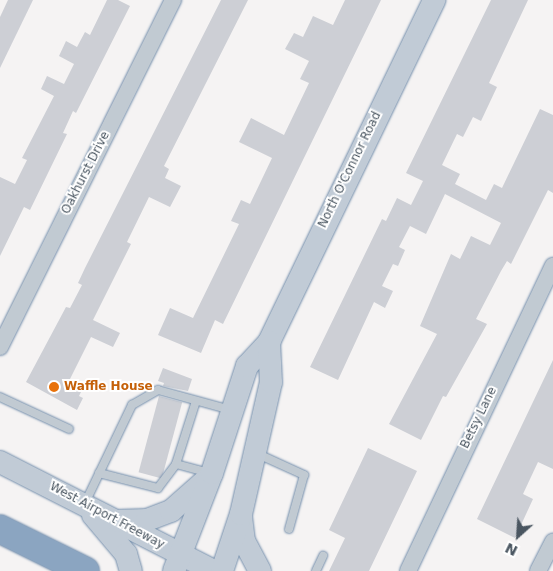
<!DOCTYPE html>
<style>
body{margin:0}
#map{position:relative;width:553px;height:571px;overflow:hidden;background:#f5f3f3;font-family:"DejaVu Sans",sans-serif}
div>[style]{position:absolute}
.building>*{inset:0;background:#cdcfd5;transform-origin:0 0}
.roads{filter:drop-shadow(0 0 1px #7690ad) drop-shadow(0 0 1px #7690ad)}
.service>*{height:8px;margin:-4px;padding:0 4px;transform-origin:4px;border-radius:4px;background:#c1cad2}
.minor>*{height:16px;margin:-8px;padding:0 8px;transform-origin:8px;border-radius:8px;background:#c1cad2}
.secondary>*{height:22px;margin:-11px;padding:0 11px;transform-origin:11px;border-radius:11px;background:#c1cbd6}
.motorway>*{height:28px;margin:-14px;padding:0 14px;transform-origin:14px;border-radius:14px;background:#8ba5c1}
.dots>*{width:14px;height:14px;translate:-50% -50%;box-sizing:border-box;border:2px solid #fff;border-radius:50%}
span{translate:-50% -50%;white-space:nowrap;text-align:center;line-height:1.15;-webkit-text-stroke:4px #fff;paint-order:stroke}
.street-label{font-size:12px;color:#4a5661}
.food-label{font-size:12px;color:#c56008;font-weight:700}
.left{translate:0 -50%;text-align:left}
.north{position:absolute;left:493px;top:511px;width:50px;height:50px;-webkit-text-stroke:4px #fff;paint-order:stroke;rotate:206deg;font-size:14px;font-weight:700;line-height:20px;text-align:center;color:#4a5661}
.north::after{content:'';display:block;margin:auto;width:18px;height:22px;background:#4a5661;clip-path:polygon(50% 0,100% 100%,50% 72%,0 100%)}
</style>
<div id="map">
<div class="building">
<div style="clip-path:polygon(8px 0,33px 0,0 68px,0 17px)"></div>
<div style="clip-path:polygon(107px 0,118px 0,130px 6px,76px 113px,73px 111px,63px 133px,67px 134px,30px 210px,24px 207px,0 256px,0 177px,15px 184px,27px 160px,22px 158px,54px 96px,41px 89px,47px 76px,64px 84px,74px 64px,59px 56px,66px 41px,77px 47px,85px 32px,90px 35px)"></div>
<div style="clip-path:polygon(221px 0,248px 0,164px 166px,169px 169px,165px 178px,181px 186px,170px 207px,149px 197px,127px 242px,131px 244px,93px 320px,120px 333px,113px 347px,91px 337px,67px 385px,81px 392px,79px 396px,83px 398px,77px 410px,26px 382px,66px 307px,70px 308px,82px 285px,78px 283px,85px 268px)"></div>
<div style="clip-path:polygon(345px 0,381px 0,223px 324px,215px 320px,201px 353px,158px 335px,170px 308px,193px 318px,239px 224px,231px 221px,241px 200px,250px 204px,272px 158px,239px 142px,251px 118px,284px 135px,309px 83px,300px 79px,309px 61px,285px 49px,294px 33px,303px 37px,313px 16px,333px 25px)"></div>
<div style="clip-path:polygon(491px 0,528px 0,489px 83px,497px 87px,481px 121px,473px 117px,463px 137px,457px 134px,442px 165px,460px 174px,455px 184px,486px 200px,494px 184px,502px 188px,540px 109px,553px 115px,553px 193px,548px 190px,511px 264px,507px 261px,501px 271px,476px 319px,487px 324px,446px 397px,443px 396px,421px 440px,389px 424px,437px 334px,420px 326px,451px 254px,460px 259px,471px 236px,490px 245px,501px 223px,445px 194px,426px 234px,410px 226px,399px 247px,405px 250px,398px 266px,393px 264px,382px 286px,393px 291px,385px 308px,374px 302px,338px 380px,310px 367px,382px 219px,386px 221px,397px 198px,411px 205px,423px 181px,406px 173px)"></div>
<div style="clip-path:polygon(553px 360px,553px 469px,538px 462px,523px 494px,533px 499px,515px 538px,477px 519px)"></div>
<div style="clip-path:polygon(163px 368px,192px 379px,188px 391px,163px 386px,164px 383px,158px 381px)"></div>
<div style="left:159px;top:396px;width:24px;height:79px;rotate:15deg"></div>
<div style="clip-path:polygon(368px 448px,417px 471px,369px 571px,329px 571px,345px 538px,329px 530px)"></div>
</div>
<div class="roads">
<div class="service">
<div style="left:0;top:397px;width:76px;rotate:24.9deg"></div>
<div style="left:258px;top:454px;width:51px;rotate:24.5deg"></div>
<div style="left:304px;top:475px;width:56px;rotate:105.5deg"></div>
<div style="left:176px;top:464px;width:35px;rotate:15deg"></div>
<div style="left:99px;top:473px;width:61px;rotate:14.3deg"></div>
<div style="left:158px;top:488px;width:30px;rotate:-53deg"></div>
<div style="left:176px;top:464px;width:66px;rotate:-72.4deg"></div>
<div style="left:85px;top:503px;width:109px;rotate:-64.4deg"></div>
<div style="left:132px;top:405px;width:30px;rotate:-30deg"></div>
<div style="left:158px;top:390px;width:76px;rotate:15.3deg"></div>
<div style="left:316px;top:571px;width:17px;rotate:-65deg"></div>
</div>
<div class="minor">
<div style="left:0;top:347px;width:388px;rotate:-63.5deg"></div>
<div style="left:408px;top:571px;width:338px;rotate:-64.6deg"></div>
<div style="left:538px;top:571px;width:33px;rotate:-63deg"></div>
</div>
<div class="secondary">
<div style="left:0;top:462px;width:240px;rotate:27deg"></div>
<div style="left:93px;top:515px;width:51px;rotate:49.8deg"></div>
<div style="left:126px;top:554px;width:18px;rotate:74deg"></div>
<div style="left:241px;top:517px;width:24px;rotate:83deg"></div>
<div style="left:244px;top:541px;width:34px;rotate:62deg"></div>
<div style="left:118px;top:521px;width:29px;rotate:-2deg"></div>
<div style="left:147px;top:520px;width:26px;rotate:-21deg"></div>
<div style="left:171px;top:511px;width:48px;rotate:-41.6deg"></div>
<div style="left:174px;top:571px;width:105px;rotate:-68.8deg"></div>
<div style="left:212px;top:473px;width:113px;rotate:-71.9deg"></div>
<div style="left:247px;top:366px;width:33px;rotate:-47deg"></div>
<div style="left:269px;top:342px;width:380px;rotate:-64.2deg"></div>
<div style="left:222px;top:571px;width:60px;rotate:-71.6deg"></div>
<div style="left:241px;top:514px;width:135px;rotate:-77.2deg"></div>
<div style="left:271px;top:382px;width:40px;rotate:-92.9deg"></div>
</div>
<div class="motorway">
<div style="left:0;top:529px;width:95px;rotate:26.3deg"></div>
</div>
</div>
<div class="dots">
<div style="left:54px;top:387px;background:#e8710a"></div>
</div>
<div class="street-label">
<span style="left:350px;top:170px;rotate:-64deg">North O'Connor Road</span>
<span style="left:86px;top:173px;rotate:-63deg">Oakhurst Drive</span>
<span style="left:479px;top:418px;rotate:-64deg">Betsy Lane</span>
<span style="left:107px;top:516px;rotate:28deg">West Airport Freeway</span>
</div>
<div class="food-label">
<span class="left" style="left:64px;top:387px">Waffle House</span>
</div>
<div class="north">N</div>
</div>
